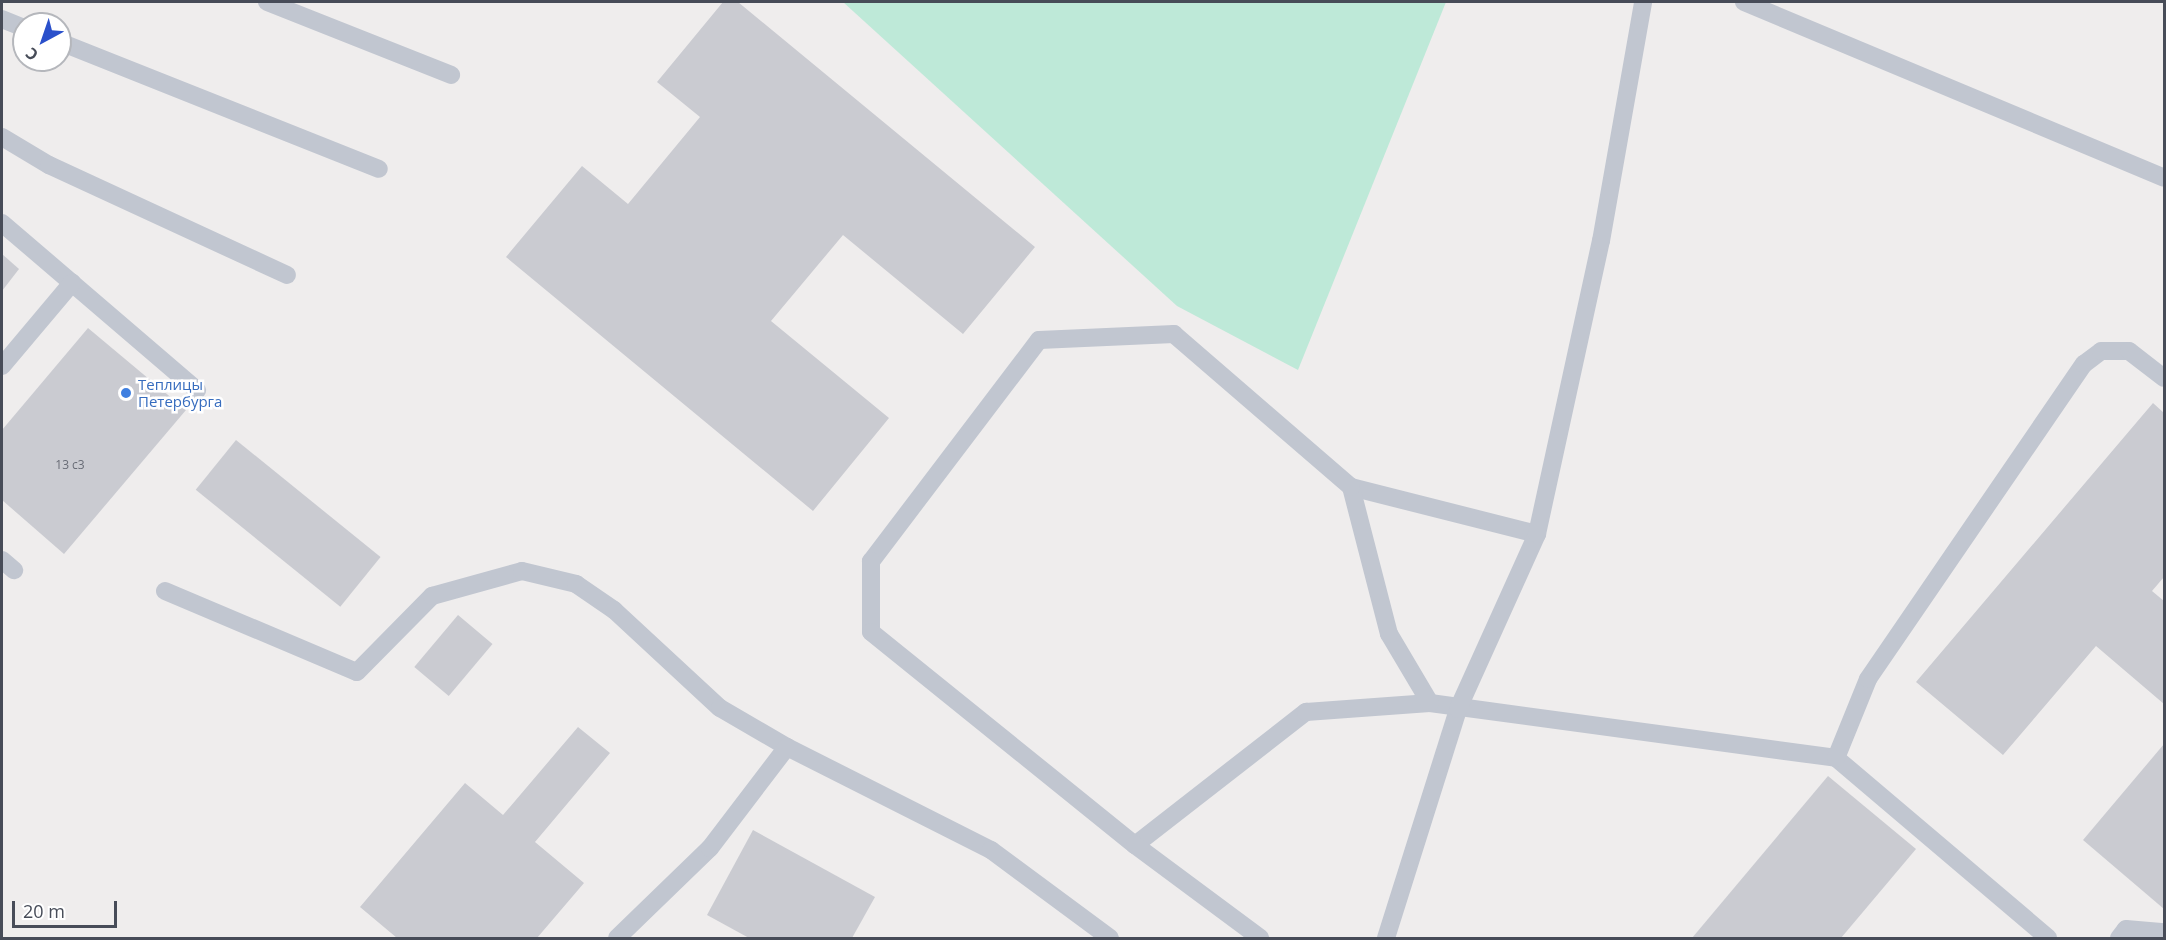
<!DOCTYPE html>
<meta charset="utf-8">
<style>
body{margin:0}
#map{position:relative;width:2166px;height:940px;overflow:hidden;background:#efeded;font-family:"Open Sans",sans-serif}
div>[style]{position:absolute}
.green>*{inset:0;background:#bee9d8}
.building>*{inset:0;background:#cacbd1;transform-origin:0 0}
.service>*{height:18px;margin:-9px;padding:0 9px;transform-origin:9px;border-radius:9px;background:#c1c6d0}
.dots>*{width:16px;height:16px;translate:-50% -50%;box-sizing:border-box;border:3px solid #fff;border-radius:50%}
span{translate:-50% -50%;white-space:nowrap;text-align:center;line-height:1.15;-webkit-text-stroke:5px #fff;paint-order:stroke}
.number-label{font-size:12px;color:#686c76}
.number-label span{-webkit-text-stroke-width:0}
.shop-label{font-size:15px;color:#366cbe}
.left{translate:0 -50%;text-align:left}
.frame{position:absolute;inset:0;border:3px solid #474c58;pointer-events:none}
.north{position:absolute;left:12px;top:12px;width:60px;height:60px;box-sizing:border-box;background:#fff;border:2px solid #b5b7bc;border-radius:50%;rotate:220deg;font-size:16px;font-weight:700;line-height:24px;text-align:center;color:#474c58}
.north::after{content:'';display:block;margin:auto;width:21px;height:27px;background:#2a50cb;clip-path:polygon(50% 0,100% 100%,50% 72%,0 100%)}
.scale{position:absolute;left:12px;top:901px;width:105px;height:27px;box-sizing:border-box;border:3px solid #474c58;border-top:0;padding-left:8px;font-size:18px;line-height:21px;white-space:nowrap;color:#474c58;-webkit-text-stroke:4px #fff;paint-order:stroke}
</style>
<div id="map">
<div class="green">
<div style="clip-path:polygon(843px 2px,1446px 2px,1298px 370px,1177px 306px)"></div>
</div>
<div class="building">
<div style="clip-path:polygon(723px 2px,738px 2px,1035px 247px,963px 334px,843px 235px,771px 321px,889px 418px,813px 511px,506px 257px,582px 166px,628px 204px,700px 117px,657px 82px)"></div>
<div style="clip-path:polygon(2px 254px,19px 269px,2px 291px)"></div>
<div style="clip-path:polygon(88px 328px,186px 410px,64px 554px,2px 500px,2px 430px)"></div>
<div style="clip-path:polygon(2153px 403px,2164px 413px,2164px 577px,2152px 591px,2164px 601px,2164px 704px,2096px 646px,2003px 755px,1916px 682px)"></div>
<div style="left:236px;top:440px;width:186px;height:64px;rotate:39deg"></div>
<div style="left:458px;top:615px;width:45px;height:68px;rotate:40deg"></div>
<div style="clip-path:polygon(578px 727px,610px 753px,535px 842px,584px 883px,537px 938px,397px 938px,360px 907px,465px 783px,503px 815px)"></div>
<div style="clip-path:polygon(2164px 744px,2164px 909px,2083px 840px)"></div>
<div style="clip-path:polygon(1828px 776px,1916px 849px,1841px 938px,1692px 938px)"></div>
<div style="clip-path:polygon(753px 830px,875px 897px,852px 938px,749px 938px,707px 915px)"></div>
</div>
<div class="service">
<div style="left:267px;top:2px;width:198px;rotate:21.6deg"></div>
<div style="left:1744px;top:2px;width:455px;rotate:22.7deg"></div>
<div style="left:2px;top:19px;width:24px;rotate:22deg"></div>
<div style="left:60px;top:42px;width:343px;rotate:21.7deg"></div>
<div style="left:2px;top:137px;width:55px;rotate:30.8deg"></div>
<div style="left:49px;top:165px;width:262px;rotate:24.8deg"></div>
<div style="left:2px;top:223px;width:257px;rotate:40.6deg"></div>
<div style="left:2px;top:366px;width:109px;rotate:-49.9deg"></div>
<div style="left:1351px;top:487px;width:192px;rotate:14.2deg"></div>
<div style="left:2px;top:560px;width:16px;rotate:40deg"></div>
<div style="left:165px;top:591px;width:208px;rotate:22.9deg"></div>
<div style="left:357px;top:672px;width:107px;rotate:-45.4deg"></div>
<div style="left:432px;top:596px;width:93px;rotate:-15.5deg"></div>
<div style="left:522px;top:571px;width:56px;rotate:13.5deg"></div>
<div style="left:576px;top:584px;width:46px;rotate:34.4deg"></div>
<div style="left:614px;top:610px;width:144px;rotate:42.8deg"></div>
<div style="left:720px;top:708px;width:78px;rotate:30.2deg"></div>
<div style="left:1430px;top:703px;width:410px;rotate:7.7deg"></div>
<div style="left:1836px;top:758px;width:278px;rotate:40.3deg"></div>
<div style="left:1836px;top:758px;width:85px;rotate:-67.9deg"></div>
<div style="left:1868px;top:679px;width:382px;rotate:-55.6deg"></div>
<div style="left:2084px;top:364px;width:21px;rotate:-37deg"></div>
<div style="left:2101px;top:351px;width:28px"></div>
<div style="left:2129px;top:351px;width:44px;rotate:37.6deg"></div>
<div style="left:1135px;top:845px;width:217px;rotate:-37.9deg"></div>
<div style="left:1306px;top:712px;width:124px;rotate:-4.2deg"></div>
<div style="left:1430px;top:703px;width:80px;rotate:-120.7deg"></div>
<div style="left:1389px;top:634px;width:152px;rotate:-104.5deg"></div>
<div style="left:1351px;top:487px;width:234px;rotate:-139.2deg"></div>
<div style="left:1174px;top:334px;width:135px;rotate:177.5deg"></div>
<div style="left:1039px;top:340px;width:278px;rotate:127.2deg"></div>
<div style="left:871px;top:561px;width:71px;rotate:90deg"></div>
<div style="left:871px;top:632px;width:339px;rotate:38.9deg"></div>
<div style="left:1135px;top:845px;width:156px;rotate:36.6deg"></div>
<div style="left:617px;top:938px;width:129px;rotate:-44.1deg"></div>
<div style="left:710px;top:848px;width:127px;rotate:-52.7deg"></div>
<div style="left:787px;top:747px;width:229px;rotate:26.8deg"></div>
<div style="left:991px;top:850px;width:148px;rotate:36.5deg"></div>
<div style="left:1386px;top:938px;width:240px;rotate:-72.5deg"></div>
<div style="left:1458px;top:709px;width:192px;rotate:-65.7deg"></div>
<div style="left:1537px;top:534px;width:300px;rotate:-77.7deg"></div>
<div style="left:1601px;top:241px;width:243px;rotate:-80deg"></div>
<div style="left:2119px;top:938px;width:11px;rotate:-52deg"></div>
<div style="left:2126px;top:929px;width:38px;rotate:5deg"></div>
</div>
<div class="dots">
<div style="left:126px;top:393px;background:#3f7fe0"></div>
</div>
<div class="number-label">
<span style="left:70px;top:465px">13 с3</span>
</div>
<div class="shop-label">
<span class="left" style="left:138px;top:393px">Теплицы<br>Петербурга</span>
</div>
<div class="frame"></div>
<div class="north">С</div>
<div class="scale">20 m</div>
</div>
